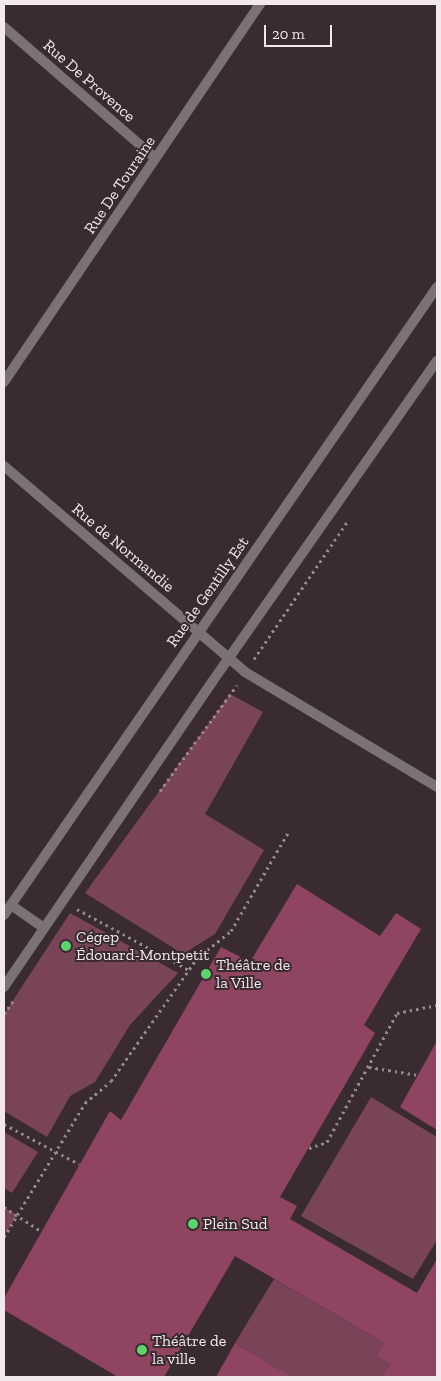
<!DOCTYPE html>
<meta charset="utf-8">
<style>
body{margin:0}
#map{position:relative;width:441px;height:1381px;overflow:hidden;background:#3a2b30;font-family:"Zilla Slab",serif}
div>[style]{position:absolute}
.green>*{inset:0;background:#794458}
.building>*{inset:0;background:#8f4562}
.path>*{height:3px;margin-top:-1.5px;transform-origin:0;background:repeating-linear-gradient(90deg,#978a8e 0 2.5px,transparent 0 6.5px)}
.service>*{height:10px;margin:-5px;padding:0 5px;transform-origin:5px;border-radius:5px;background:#7a7274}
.minor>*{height:10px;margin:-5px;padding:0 5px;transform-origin:5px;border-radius:5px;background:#7a7274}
.tertiary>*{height:10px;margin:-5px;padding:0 5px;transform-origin:5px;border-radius:5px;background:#7a7274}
.dots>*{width:14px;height:14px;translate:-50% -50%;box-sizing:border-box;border:2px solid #3a2b30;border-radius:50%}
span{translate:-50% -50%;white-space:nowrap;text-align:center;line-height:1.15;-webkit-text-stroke:4px #3a2b30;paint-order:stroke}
.street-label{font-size:16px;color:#f3e8eb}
.poi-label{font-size:16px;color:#f3e8eb}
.left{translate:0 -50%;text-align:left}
.frame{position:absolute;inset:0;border:5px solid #f3e8eb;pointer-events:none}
.scale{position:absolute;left:264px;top:25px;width:68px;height:22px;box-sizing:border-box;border:2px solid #f3e8eb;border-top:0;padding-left:6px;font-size:15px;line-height:18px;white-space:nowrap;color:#f3e8eb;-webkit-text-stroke:4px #3a2b30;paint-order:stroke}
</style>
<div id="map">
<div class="green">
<div style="clip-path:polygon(230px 694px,263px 712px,205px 814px,264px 850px,215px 934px,183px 954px,85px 893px)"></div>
<div style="clip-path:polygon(70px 913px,178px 973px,130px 1025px,95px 1082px,70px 1096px,47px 1137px,4px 1111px,4px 1014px)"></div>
<div style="clip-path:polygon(371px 1097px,437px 1137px,437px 1240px,413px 1279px,301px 1216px)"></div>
<div style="clip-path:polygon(4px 1132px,38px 1152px,12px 1193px,4px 1188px)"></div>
<div style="clip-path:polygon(4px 1207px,17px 1215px,4px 1237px)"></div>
<div style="clip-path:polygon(274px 1279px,384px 1343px,376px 1356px,390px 1364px,382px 1377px,292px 1377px,235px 1343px)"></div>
</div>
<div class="building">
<div style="clip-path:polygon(297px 884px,380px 936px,396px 913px,421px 929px,364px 1025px,375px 1033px,280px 1197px,297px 1206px,290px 1219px,417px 1293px,437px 1259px,437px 1377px,382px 1377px,390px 1364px,376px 1356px,384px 1343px,235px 1256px,164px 1377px,118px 1377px,4px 1310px,4px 1298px,110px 1111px,121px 1120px,221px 947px,250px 962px)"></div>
<div style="clip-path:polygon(437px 1041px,437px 1130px,400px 1107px)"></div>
<div style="clip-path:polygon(235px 1343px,292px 1377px,216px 1377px)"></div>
</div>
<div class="path">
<div style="left:254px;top:659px;width:169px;rotate:-55.8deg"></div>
<div style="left:160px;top:791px;width:131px;rotate:-54deg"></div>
<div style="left:77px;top:909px;width:128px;rotate:28.6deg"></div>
<div style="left:4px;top:1014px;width:16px;rotate:-55deg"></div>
<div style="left:369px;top:1067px;width:50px;rotate:9.3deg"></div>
<div style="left:4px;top:1124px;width:85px;rotate:28.1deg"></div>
<div style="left:309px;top:1148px;width:19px;rotate:-18deg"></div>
<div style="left:327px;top:1142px;width:147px;rotate:-61.5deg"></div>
<div style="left:397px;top:1013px;width:41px;rotate:-11.3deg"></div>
<div style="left:4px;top:1207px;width:44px;rotate:33deg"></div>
<div style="left:4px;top:1237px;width:157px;rotate:-58.8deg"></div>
<div style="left:85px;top:1103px;width:34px;rotate:-40deg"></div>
<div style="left:111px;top:1081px;width:150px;rotate:-55deg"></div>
<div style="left:197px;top:958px;width:43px;rotate:-38.5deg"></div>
<div style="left:231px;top:931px;width:116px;rotate:-59.9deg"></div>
</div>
<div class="service">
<div style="left:245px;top:672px;width:224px;rotate:30.9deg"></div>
<div style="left:11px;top:905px;width:40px;rotate:34.9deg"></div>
</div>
<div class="minor">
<div style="left:4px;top:27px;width:200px;rotate:40.9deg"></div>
<div style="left:4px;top:382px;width:457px;rotate:-55.9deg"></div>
<div style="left:4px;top:466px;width:317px;rotate:40.5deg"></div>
</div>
<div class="tertiary">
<div style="left:4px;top:915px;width:763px;rotate:-55.41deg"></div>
<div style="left:4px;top:987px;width:369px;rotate:-55.7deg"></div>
<div style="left:212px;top:682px;width:392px;rotate:-55deg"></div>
</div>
<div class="dots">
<div style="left:66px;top:946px;background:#5ad56e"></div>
<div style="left:206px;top:974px;background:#5ad56e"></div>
<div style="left:193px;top:1224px;background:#5ad56e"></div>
<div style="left:142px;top:1350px;background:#5ad56e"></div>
</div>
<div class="street-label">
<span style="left:89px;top:81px;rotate:41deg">Rue De Provence</span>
<span style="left:120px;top:185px;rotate:-56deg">Rue De Touraine</span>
<span style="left:123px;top:548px;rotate:40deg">Rue de Normandie</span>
<span style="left:208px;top:592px;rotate:-55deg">Rue de Gentilly Est</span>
</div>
<div class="poi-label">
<span class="left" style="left:76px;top:946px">Cégep<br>Édouard-Montpetit</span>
<span class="left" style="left:216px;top:974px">Théâtre de<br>la Ville</span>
<span class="left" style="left:203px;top:1224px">Plein Sud</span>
<span class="left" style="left:152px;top:1350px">Théâtre de<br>la ville</span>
</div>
<div class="frame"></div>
<div class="scale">20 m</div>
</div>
